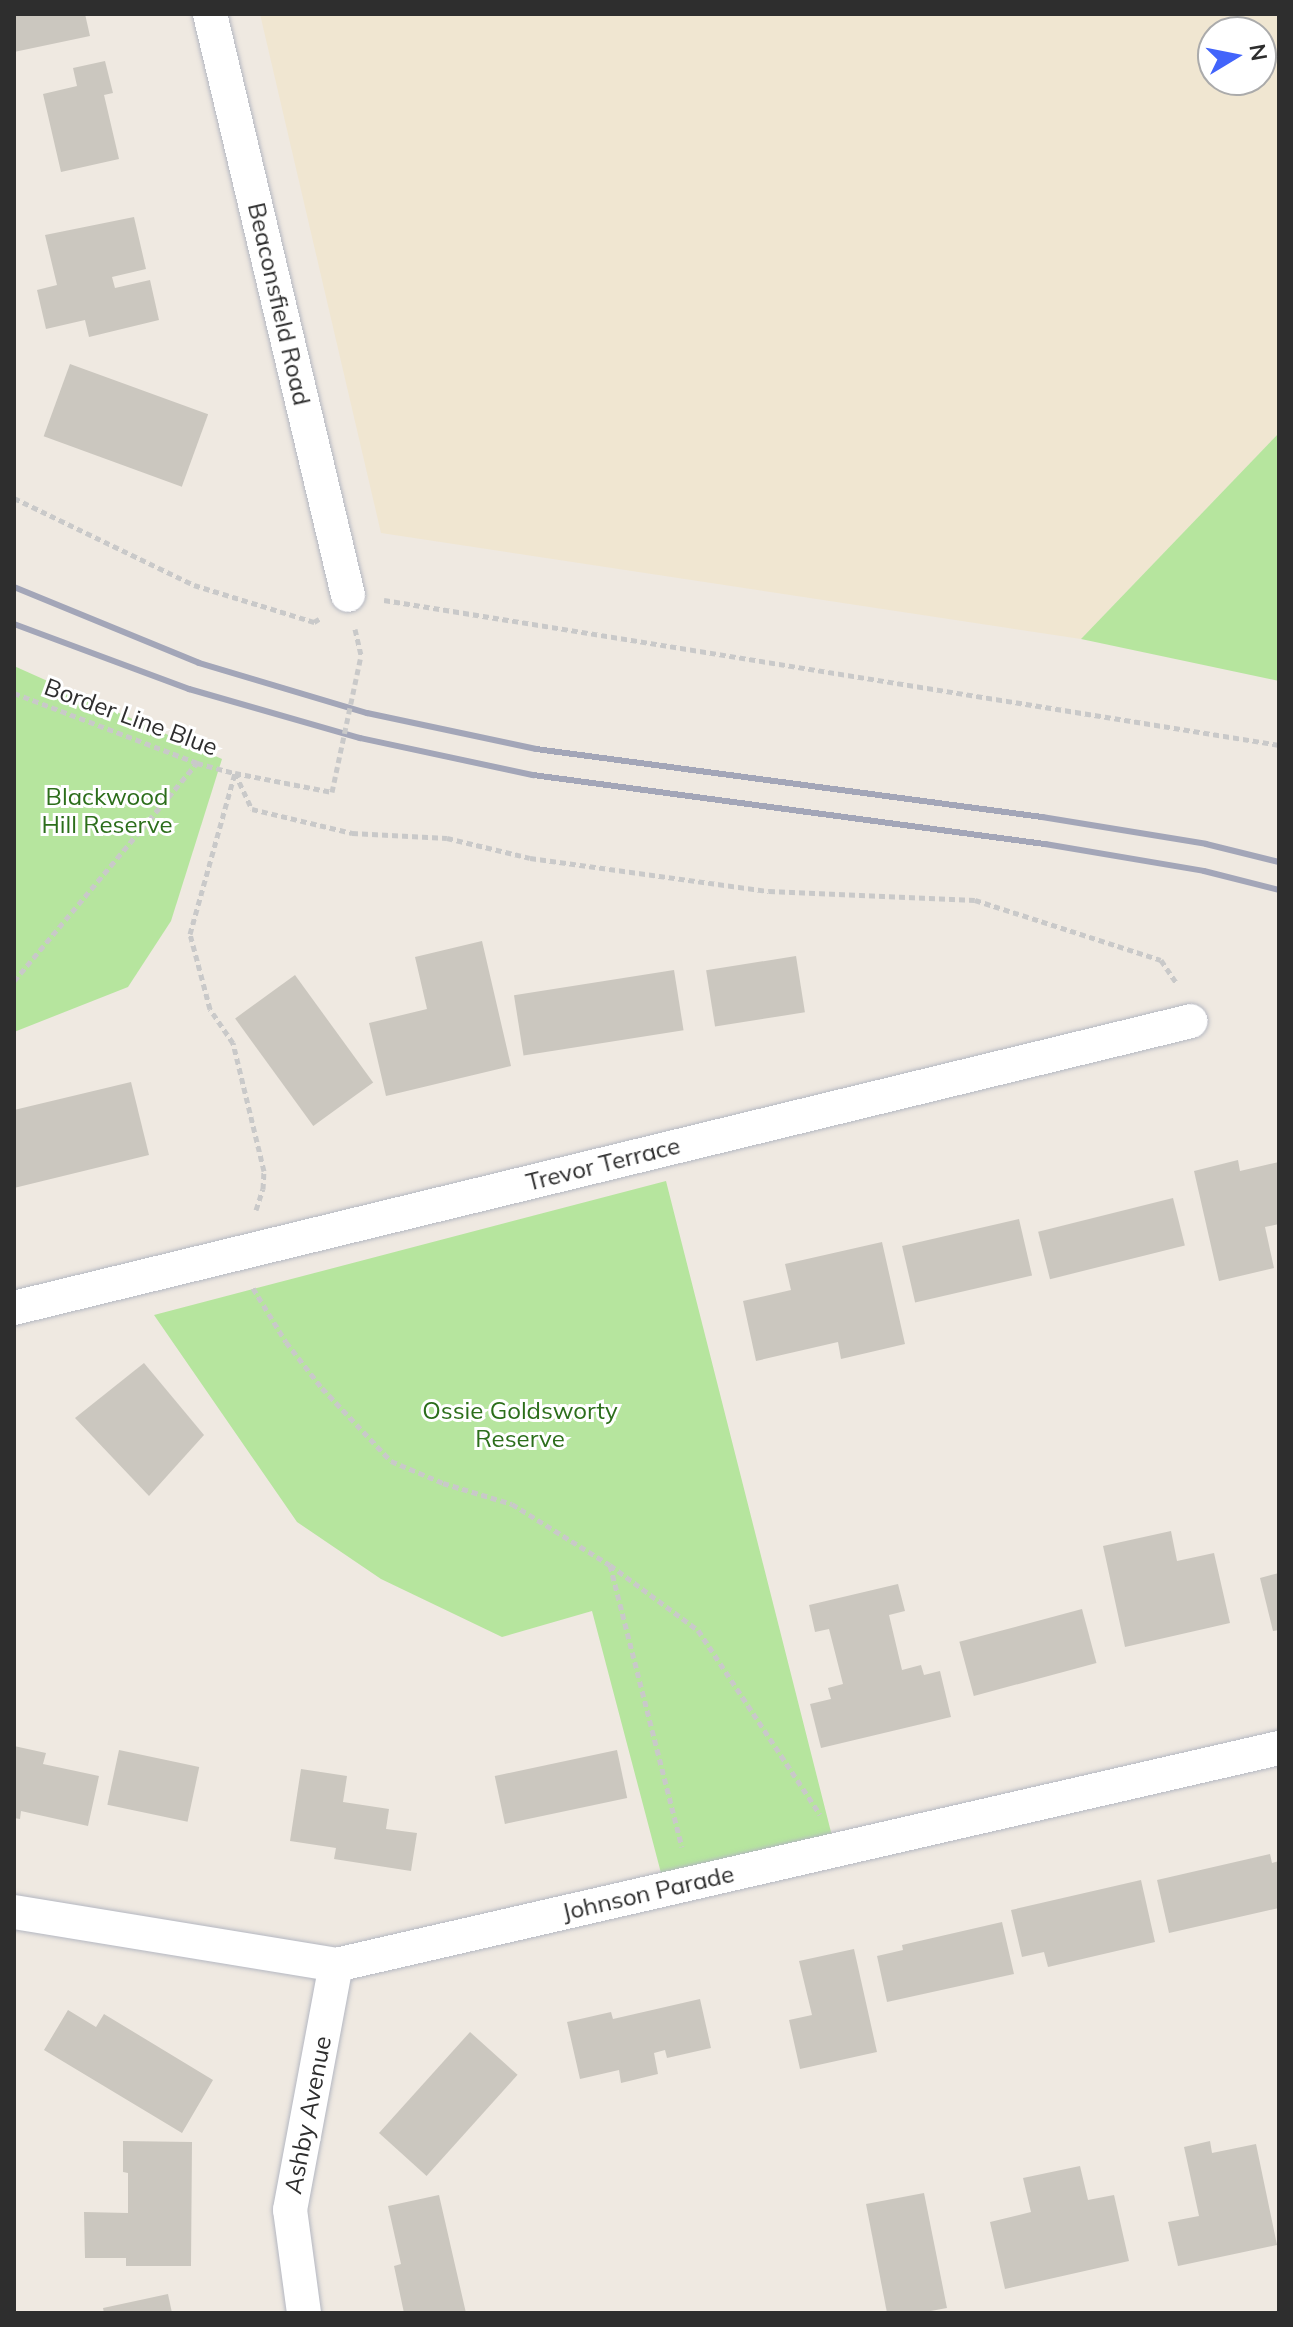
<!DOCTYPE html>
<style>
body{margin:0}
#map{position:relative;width:1293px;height:2327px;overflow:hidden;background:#efe9e1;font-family:Mulish,sans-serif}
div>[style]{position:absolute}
.education>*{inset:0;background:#f0e6d1}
.green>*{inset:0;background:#b6e59e}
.building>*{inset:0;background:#cbc7bf;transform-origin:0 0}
.path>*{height:5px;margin-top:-2.5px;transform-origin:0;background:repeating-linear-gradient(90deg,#c9c9c9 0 6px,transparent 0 10px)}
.roads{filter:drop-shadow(0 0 2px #b4b7c1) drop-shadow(0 0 2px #b4b7c1)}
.minor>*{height:34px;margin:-17px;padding:0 17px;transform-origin:17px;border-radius:17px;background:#fff}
.rail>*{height:6px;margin:-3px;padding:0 3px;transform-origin:3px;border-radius:3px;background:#a3a6b8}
.path-bridge>*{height:5px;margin-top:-2.5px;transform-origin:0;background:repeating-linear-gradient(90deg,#c9c9c9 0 6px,transparent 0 10px)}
span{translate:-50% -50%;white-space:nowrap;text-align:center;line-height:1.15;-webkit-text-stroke:6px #fff;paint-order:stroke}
.street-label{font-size:24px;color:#2e2e2e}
.park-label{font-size:24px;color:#2c6e1b}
.frame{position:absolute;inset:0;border:16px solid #2e2e2e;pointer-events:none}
.north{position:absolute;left:1197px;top:16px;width:80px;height:80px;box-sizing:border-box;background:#fff;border:2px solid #ababab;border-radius:50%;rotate:80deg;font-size:22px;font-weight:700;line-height:32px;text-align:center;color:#2e2e2e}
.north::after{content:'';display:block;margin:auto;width:28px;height:36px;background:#4264fb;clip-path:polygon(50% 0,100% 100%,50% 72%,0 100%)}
</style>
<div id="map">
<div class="education">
<div style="clip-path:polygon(evenodd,260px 14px,1279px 14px,1279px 433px,1081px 639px,381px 533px,260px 14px,1213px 32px,1261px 32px,1261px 80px,1213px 80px,1213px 32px)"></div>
</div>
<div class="green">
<div style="clip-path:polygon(1279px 433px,1279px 681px,1081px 639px)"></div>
<div style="clip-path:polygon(14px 666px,222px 759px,171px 921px,128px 987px,14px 1032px)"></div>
<div style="clip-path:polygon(666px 1181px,832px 1836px,661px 1873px,592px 1611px,502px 1637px,381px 1579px,297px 1522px,154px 1315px)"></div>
</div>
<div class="building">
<div style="clip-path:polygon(14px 14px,85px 14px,90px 36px,14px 52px)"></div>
<div style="clip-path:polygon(105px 61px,113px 93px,104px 95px,119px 159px,61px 172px,43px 94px,77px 86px,73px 68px)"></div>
<div style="clip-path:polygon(134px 217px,146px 269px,112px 277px,115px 288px,150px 280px,159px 320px,89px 337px,85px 320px,46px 329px,37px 290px,57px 285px,45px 235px)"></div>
<div style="left:70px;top:364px;width:147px;height:77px;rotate:20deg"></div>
<div style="clip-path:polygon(482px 941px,511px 1066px,386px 1096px,369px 1023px,427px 1009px,415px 957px)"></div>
<div style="left:796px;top:956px;width:57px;height:91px;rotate:81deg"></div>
<div style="left:674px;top:970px;width:61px;height:162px;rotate:81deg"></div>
<div style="left:295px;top:975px;width:133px;height:74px;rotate:54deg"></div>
<div style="clip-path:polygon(131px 1082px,149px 1155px,14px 1188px,14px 1110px)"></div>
<div style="clip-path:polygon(1238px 1160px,1240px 1171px,1279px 1162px,1279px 1224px,1265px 1227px,1274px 1268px,1219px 1281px,1194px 1171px)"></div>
<div style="left:1173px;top:1198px;width:49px;height:139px;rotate:76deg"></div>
<div style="left:1019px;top:1219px;width:58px;height:120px;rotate:77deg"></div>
<div style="clip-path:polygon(882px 1242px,905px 1344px,841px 1359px,838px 1342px,756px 1361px,743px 1301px,791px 1290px,785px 1264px)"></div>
<div style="clip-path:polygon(144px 1363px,204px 1435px,149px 1496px,75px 1418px)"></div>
<div style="clip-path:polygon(1171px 1531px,1177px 1561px,1214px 1553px,1230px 1623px,1125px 1647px,1103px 1546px)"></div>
<div style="clip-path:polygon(1279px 1573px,1279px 1630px,1273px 1631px,1260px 1578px)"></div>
<div style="clip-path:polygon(898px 1584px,905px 1611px,889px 1615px,902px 1670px,921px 1665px,924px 1675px,940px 1671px,951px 1717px,821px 1748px,810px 1704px,831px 1699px,828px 1688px,843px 1684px,829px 1629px,815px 1632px,809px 1605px)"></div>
<div style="left:1082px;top:1609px;width:56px;height:127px;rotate:75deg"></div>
<div style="clip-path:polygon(14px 1746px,46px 1753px,43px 1764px,99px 1776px,88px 1826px,21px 1811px,20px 1819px,14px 1818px)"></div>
<div style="left:119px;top:1750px;width:82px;height:56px;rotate:12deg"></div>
<div style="left:617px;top:1750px;width:49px;height:125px;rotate:78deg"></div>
<div style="clip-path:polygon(301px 1769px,347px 1776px,343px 1802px,389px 1809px,386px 1829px,417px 1833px,411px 1871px,334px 1859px,336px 1848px,290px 1841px)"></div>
<div style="clip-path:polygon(1270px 1854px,1272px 1863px,1279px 1861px,1279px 1908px,1169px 1933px,1157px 1880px)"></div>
<div style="clip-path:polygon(1141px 1880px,1155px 1942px,1048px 1967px,1044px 1952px,1022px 1957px,1011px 1910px)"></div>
<div style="clip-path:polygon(1002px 1922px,1014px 1974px,887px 2002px,877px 1956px,903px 1950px,902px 1945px)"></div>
<div style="clip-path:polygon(854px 1949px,877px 2052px,800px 2069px,789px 2020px,812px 2015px,799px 1961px)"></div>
<div style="clip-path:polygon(700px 1999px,711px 2048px,667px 2058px,665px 2050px,654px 2053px,658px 2074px,621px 2083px,619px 2070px,580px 2079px,567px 2022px,611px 2012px,613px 2019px)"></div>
<div style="clip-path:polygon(68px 2010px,96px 2027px,104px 2014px,213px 2080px,182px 2133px,44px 2050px)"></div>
<div style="left:470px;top:2032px;width:64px;height:136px;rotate:42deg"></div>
<div style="clip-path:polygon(123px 2141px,192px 2142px,191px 2266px,126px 2266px,126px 2258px,85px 2258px,84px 2212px,128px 2213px,128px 2173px,123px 2172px)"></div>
<div style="clip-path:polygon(1210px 2141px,1212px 2153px,1256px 2144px,1277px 2245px,1178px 2266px,1168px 2222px,1199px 2216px,1184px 2147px)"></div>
<div style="clip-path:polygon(1080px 2166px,1088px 2200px,1114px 2195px,1129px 2261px,1005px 2289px,990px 2222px,1031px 2212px,1023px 2178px)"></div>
<div style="clip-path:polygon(924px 2193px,947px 2308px,920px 2313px,887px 2313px,866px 2204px)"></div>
<div style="clip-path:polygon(439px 2195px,466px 2313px,404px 2313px,394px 2266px,401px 2264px,388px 2206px)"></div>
<div style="clip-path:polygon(168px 2294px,172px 2313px,104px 2313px,103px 2308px)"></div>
</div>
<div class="path">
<div style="left:14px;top:498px;width:200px;rotate:25.8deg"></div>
<div style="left:194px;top:585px;width:126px;rotate:17.1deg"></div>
<div style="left:314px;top:622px;width:6px;rotate:-31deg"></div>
<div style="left:384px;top:600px;width:907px;rotate:9.2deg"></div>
<div style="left:355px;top:629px;width:27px;rotate:77deg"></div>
<div style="left:14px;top:693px;width:196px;rotate:20.9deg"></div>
<div style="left:197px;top:763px;width:39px;rotate:15deg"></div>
<div style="left:235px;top:773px;width:40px;rotate:65deg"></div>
<div style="left:252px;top:809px;width:103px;rotate:13.5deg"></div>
<div style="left:352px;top:833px;width:95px;rotate:3deg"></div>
<div style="left:447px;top:838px;width:85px;rotate:13.5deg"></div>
<div style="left:530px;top:858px;width:241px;rotate:7.9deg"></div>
<div style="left:769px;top:891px;width:206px;rotate:2.5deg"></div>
<div style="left:975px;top:900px;width:195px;rotate:17.9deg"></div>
<div style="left:1161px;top:960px;width:29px;rotate:56deg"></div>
<div style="left:14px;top:981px;width:285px;rotate:-50deg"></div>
<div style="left:256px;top:1210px;width:22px;rotate:-72deg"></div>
<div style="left:263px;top:1189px;width:18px;rotate:-87deg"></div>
<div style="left:264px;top:1171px;width:132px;rotate:-103.6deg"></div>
<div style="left:233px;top:1043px;width:41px;rotate:-124.1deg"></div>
<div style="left:210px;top:1009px;width:78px;rotate:-104.9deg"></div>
<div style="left:190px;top:934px;width:167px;rotate:-74.4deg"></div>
<div style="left:235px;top:773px;width:99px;rotate:11.1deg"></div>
<div style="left:253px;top:1288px;width:63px;rotate:58.6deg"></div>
<div style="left:286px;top:1342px;width:58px;rotate:52deg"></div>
<div style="left:322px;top:1388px;width:100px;rotate:46.6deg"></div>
<div style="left:391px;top:1461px;width:56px;rotate:22.9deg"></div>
<div style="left:443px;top:1483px;width:72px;rotate:16.9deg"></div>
<div style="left:512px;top:1504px;width:115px;rotate:31.9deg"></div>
<div style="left:610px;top:1565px;width:291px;rotate:75.7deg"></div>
<div style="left:610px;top:1565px;width:109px;rotate:36.5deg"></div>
<div style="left:698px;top:1630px;width:221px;rotate:56.5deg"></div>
</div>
<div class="roads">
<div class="minor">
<div style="left:210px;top:14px;width:597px;rotate:76.64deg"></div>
<div style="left:14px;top:1308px;width:1211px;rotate:-13.7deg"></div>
<div style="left:14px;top:1912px;width:326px;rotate:9.3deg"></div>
<div style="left:336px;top:1965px;width:968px;rotate:-12.96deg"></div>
<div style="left:304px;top:2313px;width:104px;rotate:-97.7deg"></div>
<div style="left:290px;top:2210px;width:249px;rotate:-79.4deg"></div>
</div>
</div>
<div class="rail">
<div style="left:14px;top:587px;width:200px;rotate:22.3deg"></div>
<div style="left:199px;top:663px;width:175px;rotate:16.6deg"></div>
<div style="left:367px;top:713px;width:173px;rotate:12deg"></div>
<div style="left:536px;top:749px;width:511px;rotate:7.65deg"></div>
<div style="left:1042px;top:817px;width:166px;rotate:9.3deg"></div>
<div style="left:1206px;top:844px;width:75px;rotate:13.9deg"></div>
<div style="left:14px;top:624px;width:187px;rotate:20.4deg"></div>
<div style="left:189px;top:689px;width:178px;rotate:16deg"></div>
<div style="left:360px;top:738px;width:177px;rotate:12.1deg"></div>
<div style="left:533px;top:775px;width:517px;rotate:7.68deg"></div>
<div style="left:1045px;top:844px;width:161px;rotate:9.6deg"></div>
<div style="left:1204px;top:871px;width:77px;rotate:14.2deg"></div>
</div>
<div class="path-bridge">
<div style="left:332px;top:792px;width:140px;rotate:-78deg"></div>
</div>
<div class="street-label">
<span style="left:279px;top:304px;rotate:77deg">Beaconsfield Road</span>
<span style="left:131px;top:717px;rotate:20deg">Border Line Blue</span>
<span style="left:603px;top:1164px;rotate:-14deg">Trevor Terrace</span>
<span style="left:648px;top:1893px;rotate:-13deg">Johnson Parade</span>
<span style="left:308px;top:2115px;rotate:-79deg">Ashby Avenue</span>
</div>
<div class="park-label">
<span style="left:107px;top:811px">Blackwood<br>Hill Reserve</span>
<span style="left:520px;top:1425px">Ossie Goldsworty<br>Reserve</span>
</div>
<div class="frame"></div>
<div class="north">N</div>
</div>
